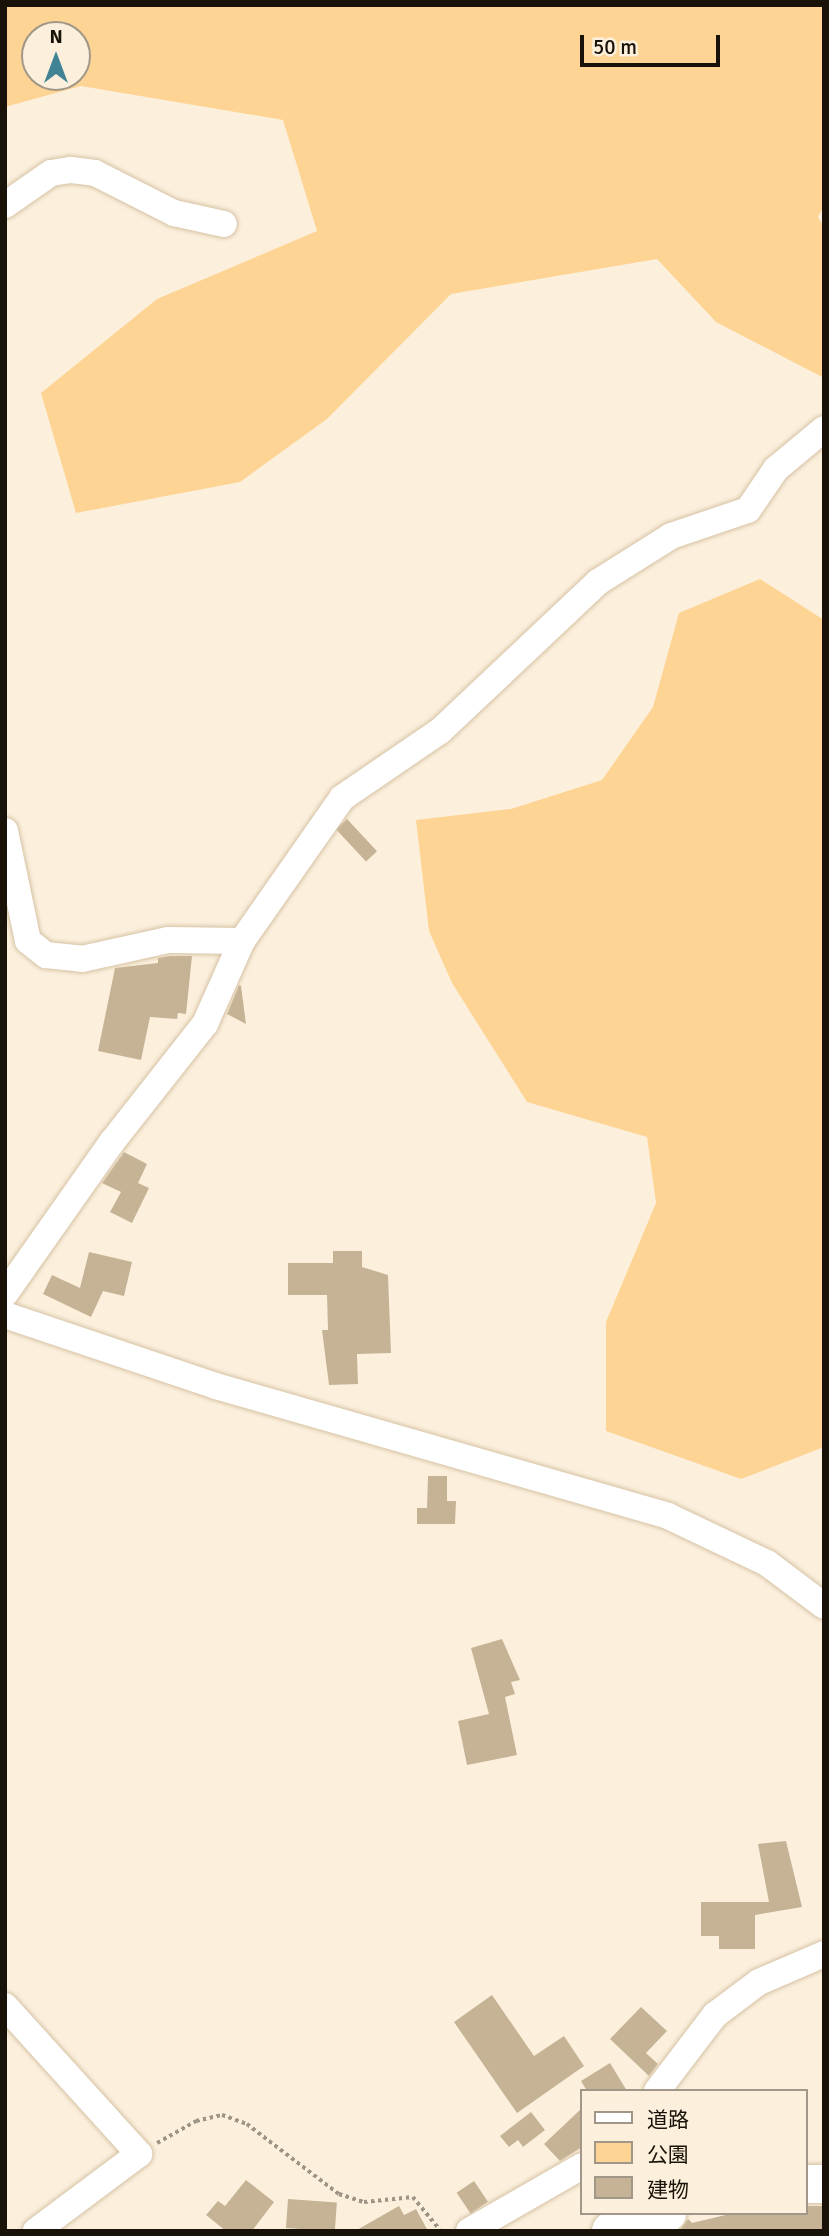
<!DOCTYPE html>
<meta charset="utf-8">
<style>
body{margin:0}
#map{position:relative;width:829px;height:2236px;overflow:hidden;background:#fcf0dd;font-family:Signika,"Noto Sans JP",sans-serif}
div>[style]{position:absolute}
.green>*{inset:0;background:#fed494}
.building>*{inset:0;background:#c6b395;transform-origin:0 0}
.path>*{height:3.5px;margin-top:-1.75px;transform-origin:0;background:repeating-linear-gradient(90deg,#9e9485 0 3.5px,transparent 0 7px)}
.roads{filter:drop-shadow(0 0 2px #d6c2a4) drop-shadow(0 0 2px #d6c2a4)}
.minor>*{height:26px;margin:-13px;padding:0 13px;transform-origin:13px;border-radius:13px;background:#fff}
.highway>*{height:38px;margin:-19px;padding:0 19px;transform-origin:19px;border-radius:19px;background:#fff}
span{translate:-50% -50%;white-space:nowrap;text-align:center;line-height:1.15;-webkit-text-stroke:6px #fcf0dd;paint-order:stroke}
.frame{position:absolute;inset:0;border:7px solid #191208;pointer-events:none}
.legend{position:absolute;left:580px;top:2089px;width:228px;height:126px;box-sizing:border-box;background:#fcf0dd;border:2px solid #a19788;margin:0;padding:9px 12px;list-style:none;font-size:21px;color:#191208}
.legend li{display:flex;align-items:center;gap:14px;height:35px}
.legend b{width:35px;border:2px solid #a19788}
.north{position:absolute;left:21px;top:21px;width:70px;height:70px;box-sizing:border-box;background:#fcf0dd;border:2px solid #a19788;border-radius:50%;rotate:0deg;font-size:19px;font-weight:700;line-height:28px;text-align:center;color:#191208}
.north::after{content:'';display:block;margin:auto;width:24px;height:32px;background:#428295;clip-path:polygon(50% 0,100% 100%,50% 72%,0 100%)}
.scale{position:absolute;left:580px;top:35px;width:140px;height:32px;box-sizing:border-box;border:4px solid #191208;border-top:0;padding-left:9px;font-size:21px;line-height:24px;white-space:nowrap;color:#191208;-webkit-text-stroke:5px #fcf0dd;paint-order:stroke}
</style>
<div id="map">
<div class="green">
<div style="clip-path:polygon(evenodd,5px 5px,824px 5px,824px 206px,818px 217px,824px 227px,824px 378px,716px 322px,657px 259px,451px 294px,327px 419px,240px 482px,76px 513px,41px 393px,157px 299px,317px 231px,283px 120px,81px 86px,5px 107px,5px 5px,35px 35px,77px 35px,77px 77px,35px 77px,35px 35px)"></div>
<div style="clip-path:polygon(760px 579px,824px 620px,824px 1447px,741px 1479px,606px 1431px,606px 1322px,656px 1203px,647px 1137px,527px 1102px,452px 983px,429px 931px,416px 820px,511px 809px,602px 780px,653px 707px,679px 613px)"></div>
</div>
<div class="building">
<div style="left:347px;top:819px;width:44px;height:15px;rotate:47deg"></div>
<div style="clip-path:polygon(170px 956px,192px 956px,186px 1014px,178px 1013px,177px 1019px,150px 1017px,141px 1060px,98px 1051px,115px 968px,158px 963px,158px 958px)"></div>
<div style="clip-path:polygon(239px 985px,241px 986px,246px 1024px,227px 1014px)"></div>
<div style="clip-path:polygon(124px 1152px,147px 1164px,138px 1183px,149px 1188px,132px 1223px,110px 1212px,121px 1192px,102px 1183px)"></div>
<div style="clip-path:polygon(333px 1251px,362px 1251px,362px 1267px,388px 1275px,391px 1353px,357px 1354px,358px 1384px,329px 1385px,322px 1330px,328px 1330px,327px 1295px,288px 1295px,288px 1263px,333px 1263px)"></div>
<div style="clip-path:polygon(89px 1252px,132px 1262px,124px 1296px,103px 1291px,91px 1317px,43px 1294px,52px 1275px,80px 1288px)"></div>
<div style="clip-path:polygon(428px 1476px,447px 1476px,447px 1501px,456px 1501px,455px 1524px,417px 1524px,417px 1508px,427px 1508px)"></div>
<div style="clip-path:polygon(502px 1639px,520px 1680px,511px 1682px,515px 1694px,505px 1697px,517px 1755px,467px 1765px,458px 1721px,489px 1714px,471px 1648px)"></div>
<div style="clip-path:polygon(786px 1841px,802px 1907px,755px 1915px,755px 1949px,719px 1949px,719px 1936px,701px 1936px,701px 1902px,769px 1902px,758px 1844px)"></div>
<div style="clip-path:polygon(492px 1995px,534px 2056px,564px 2036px,584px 2066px,517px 2113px,454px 2022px)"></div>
<div style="clip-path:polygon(641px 2007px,667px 2031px,646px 2053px,658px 2064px,649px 2076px,610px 2039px)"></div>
<div style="clip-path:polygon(610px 2063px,627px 2091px,587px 2091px,581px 2081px)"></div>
<div style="clip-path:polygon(582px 2108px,582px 2147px,560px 2161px,544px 2144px)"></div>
<div style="clip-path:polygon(531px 2112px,545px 2130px,523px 2147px,518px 2140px,509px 2147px,500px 2136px)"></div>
<div style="clip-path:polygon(246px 2180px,274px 2202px,252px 2231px,226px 2231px,206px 2215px,218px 2201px,225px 2206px)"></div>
<div style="left:474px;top:2181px;width:25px;height:21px;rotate:56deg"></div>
<div style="left:288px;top:2199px;width:49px;height:29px;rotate:4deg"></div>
<div style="clip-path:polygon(399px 2206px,404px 2215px,416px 2209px,428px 2231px,355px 2231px)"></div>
<div style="clip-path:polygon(806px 2206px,824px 2206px,824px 2231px,679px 2231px,688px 2219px,692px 2223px,734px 2213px,806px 2213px)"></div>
</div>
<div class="path">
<div style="left:157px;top:2143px;width:45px;rotate:-29.4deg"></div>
<div style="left:196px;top:2121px;width:27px;rotate:-13deg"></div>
<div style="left:222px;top:2115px;width:27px;rotate:20deg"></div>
<div style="left:247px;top:2124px;width:116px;rotate:37.3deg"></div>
<div style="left:339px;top:2194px;width:26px;rotate:18deg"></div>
<div style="left:364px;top:2202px;width:49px;rotate:-5.8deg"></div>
<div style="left:413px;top:2197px;width:44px;rotate:50.5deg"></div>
</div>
<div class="roads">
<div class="minor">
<div style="left:5px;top:205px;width:56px;rotate:-34.8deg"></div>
<div style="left:51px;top:173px;width:20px;rotate:-9deg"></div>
<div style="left:71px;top:170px;width:24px;rotate:7deg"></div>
<div style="left:95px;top:173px;width:89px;rotate:26.9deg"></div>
<div style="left:174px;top:213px;width:51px;rotate:12.4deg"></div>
<div style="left:5px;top:831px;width:112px;rotate:78.2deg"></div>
<div style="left:28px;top:941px;width:23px;rotate:38deg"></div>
<div style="left:46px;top:955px;width:36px;rotate:6deg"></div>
<div style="left:82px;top:959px;width:88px;rotate:-12.5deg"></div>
<div style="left:168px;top:940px;width:74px;rotate:0.8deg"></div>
<div style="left:5px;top:1294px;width:186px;rotate:-54.9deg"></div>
<div style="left:112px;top:1142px;width:150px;rotate:-51.8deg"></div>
<div style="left:205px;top:1024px;width:91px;rotate:-66deg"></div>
<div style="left:242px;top:941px;width:174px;rotate:-55deg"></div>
<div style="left:342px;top:798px;width:119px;rotate:-34.4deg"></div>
<div style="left:440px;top:731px;width:217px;rotate:-43.3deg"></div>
<div style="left:598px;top:582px;width:86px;rotate:-32.2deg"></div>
<div style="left:671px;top:536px;width:81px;rotate:-18.7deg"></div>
<div style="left:748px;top:510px;width:50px;rotate:-55.7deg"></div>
<div style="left:776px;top:469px;width:62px;rotate:-39.8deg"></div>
<div style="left:5px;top:1315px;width:223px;rotate:18.6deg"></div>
<div style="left:216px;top:1386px;width:470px;rotate:16deg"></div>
<div style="left:668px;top:1516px;width:110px;rotate:25.4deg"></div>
<div style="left:767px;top:1563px;width:71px;rotate:37deg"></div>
<div style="left:5px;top:2006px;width:200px;rotate:47.8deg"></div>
<div style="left:139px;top:2154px;width:129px;rotate:143.2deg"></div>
<div style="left:657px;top:2091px;width:96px;rotate:-52.7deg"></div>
<div style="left:715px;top:2015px;width:55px;rotate:-36.9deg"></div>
<div style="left:759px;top:1982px;width:71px;rotate:-23.3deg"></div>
<div style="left:469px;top:2231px;width:130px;rotate:-29.9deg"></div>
</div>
<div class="highway">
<div style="left:806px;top:2184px;width:18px"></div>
<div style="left:611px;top:2231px;width:59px;rotate:-17.8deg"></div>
</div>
</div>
<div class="frame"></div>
<ul class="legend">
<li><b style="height:9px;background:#fff"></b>道路</li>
<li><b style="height:19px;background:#fed494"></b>公園</li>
<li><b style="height:19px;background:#c6b395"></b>建物</li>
</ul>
<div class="north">N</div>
<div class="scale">50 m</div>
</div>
